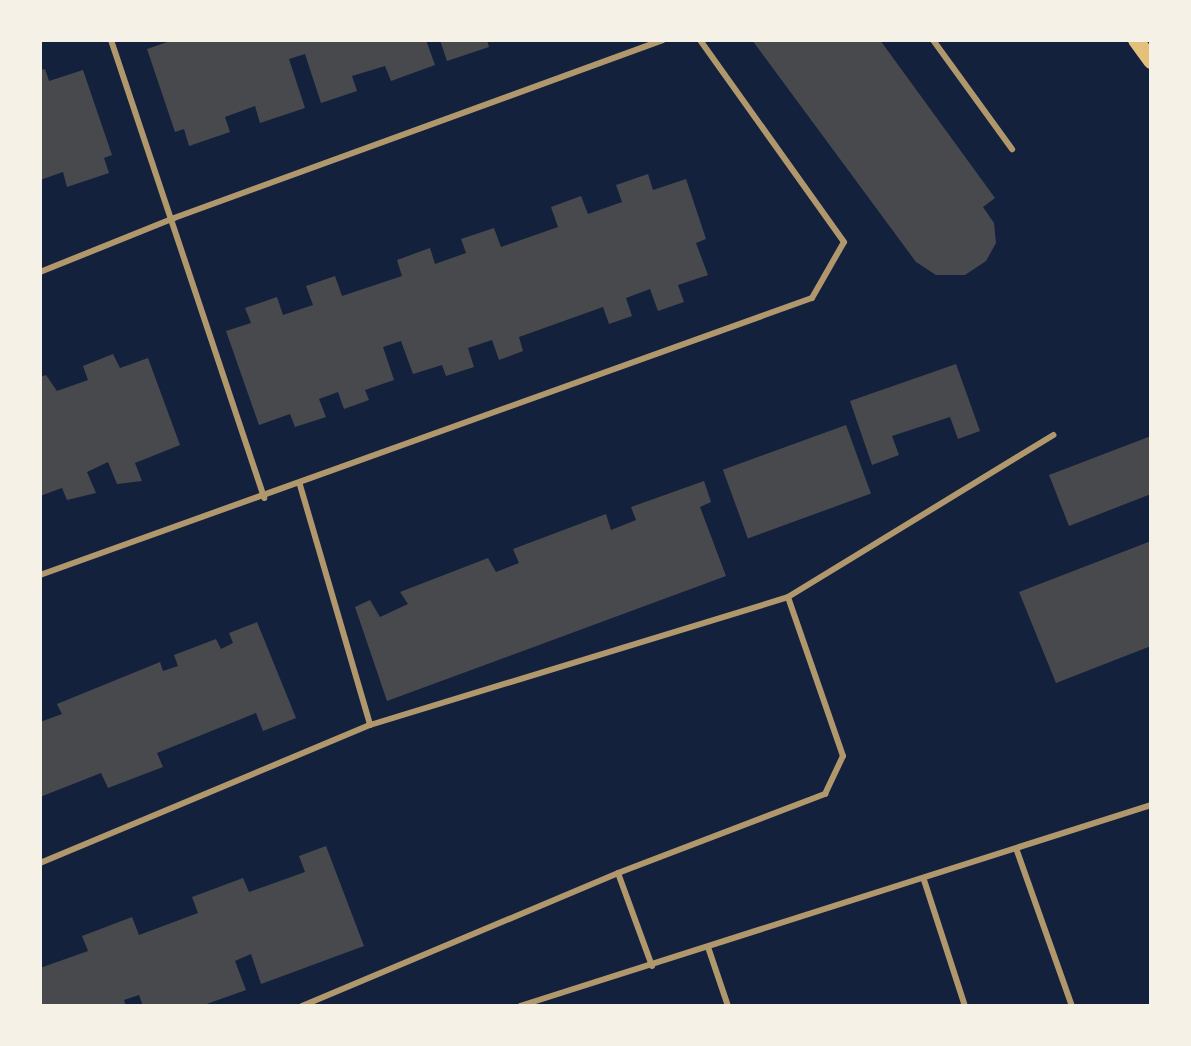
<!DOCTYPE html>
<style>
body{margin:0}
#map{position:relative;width:1191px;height:1046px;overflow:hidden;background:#14213d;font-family:"Alegreya Sans",sans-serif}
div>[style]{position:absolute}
.building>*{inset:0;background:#48494c;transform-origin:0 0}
.service>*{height:6px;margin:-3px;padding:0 3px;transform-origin:3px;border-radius:3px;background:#b1986c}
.secondary>*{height:16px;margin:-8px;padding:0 8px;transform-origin:8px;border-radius:8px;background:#e5c07b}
span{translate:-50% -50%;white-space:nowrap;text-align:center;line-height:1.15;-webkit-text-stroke:6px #f6f1e7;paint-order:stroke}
.frame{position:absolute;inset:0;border:42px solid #f6f1e7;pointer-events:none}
</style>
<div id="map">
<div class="building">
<div style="clip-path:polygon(173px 40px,426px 40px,435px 65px,391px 81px,385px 66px,352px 76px,357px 91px,321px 103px,305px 54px,289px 59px,305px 108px,260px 123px,255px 106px,225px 117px,230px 132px,189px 146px,184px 129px,175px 132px,147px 49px)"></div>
<div style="clip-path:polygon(440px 40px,487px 40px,489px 47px,447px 61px)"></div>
<div style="clip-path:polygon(752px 40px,880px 40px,995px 198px,983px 207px,994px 223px,996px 243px,986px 261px,965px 275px,936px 275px,916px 262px)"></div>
<div style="clip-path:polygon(45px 69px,49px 81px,83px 70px,112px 155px,104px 158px,109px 173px,67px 187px,63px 172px,40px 180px,40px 70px)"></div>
<div style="clip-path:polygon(648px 174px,653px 190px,686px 179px,706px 239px,696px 243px,708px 275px,678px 285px,684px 302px,658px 311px,650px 289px,626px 298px,632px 316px,609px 324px,603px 307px,519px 337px,523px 351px,499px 360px,492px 340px,468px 348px,474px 367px,446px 376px,442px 365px,413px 374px,401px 341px,383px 347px,394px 380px,365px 390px,369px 400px,344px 409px,338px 392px,319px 399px,326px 417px,295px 427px,290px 414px,259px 425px,226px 331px,251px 323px,245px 308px,277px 297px,283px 315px,313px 305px,306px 286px,335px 276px,342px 296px,402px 276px,397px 260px,430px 248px,435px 264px,466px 253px,461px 239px,494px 228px,501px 247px,558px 227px,551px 207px,581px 196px,588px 214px,622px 202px,616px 185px)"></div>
<div style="clip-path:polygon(113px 354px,120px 368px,148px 358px,180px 445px,135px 463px,142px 481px,117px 484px,108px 462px,87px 472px,96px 493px,67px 500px,62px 488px,40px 496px,40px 377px,46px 375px,57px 391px,88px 380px,83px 366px)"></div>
<div style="clip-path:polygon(956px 364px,980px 431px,958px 439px,950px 417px,892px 436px,899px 455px,872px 465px,850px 401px)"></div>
<div style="left:846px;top:425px;width:73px;height:131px;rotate:70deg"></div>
<div style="clip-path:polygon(1151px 436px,1151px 494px,1069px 526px,1049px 475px)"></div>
<div style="clip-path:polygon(704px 481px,711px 502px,700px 507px,726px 576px,387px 701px,355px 607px,370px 600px,380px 617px,408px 604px,400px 592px,488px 558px,496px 572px,519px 563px,513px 549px,606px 514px,611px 530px,636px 520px,631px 507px)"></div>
<div style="clip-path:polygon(1151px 541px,1151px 646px,1056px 683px,1019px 592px)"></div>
<div style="clip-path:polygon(257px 622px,296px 718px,263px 731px,256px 713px,157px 753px,163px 767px,108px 788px,101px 773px,40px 797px,40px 722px,62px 714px,57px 704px,160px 662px,163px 671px,178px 666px,174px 655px,216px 639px,221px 649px,233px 643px,229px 633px)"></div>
<div style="clip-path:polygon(326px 846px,364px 946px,261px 984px,251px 954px,235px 961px,246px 990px,201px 1006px,143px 1006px,139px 995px,124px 1000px,126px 1006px,40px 1006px,40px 968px,88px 951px,82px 936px,132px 917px,139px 935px,198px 913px,192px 897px,243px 878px,249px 892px,305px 872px,299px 856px)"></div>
</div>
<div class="service">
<div style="left:111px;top:40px;width:483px;rotate:71.5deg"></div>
<div style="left:933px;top:40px;width:135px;rotate:54.1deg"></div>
<div style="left:40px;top:272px;width:144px;rotate:-21.9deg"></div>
<div style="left:174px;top:218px;width:520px;rotate:-20deg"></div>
<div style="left:300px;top:485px;width:250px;rotate:73.7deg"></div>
<div style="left:40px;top:575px;width:820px;rotate:-19.74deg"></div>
<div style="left:812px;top:298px;width:64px;rotate:-60.3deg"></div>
<div style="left:844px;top:242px;width:248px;rotate:-125.5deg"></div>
<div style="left:1017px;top:851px;width:164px;rotate:70.5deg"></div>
<div style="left:40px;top:863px;width:358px;rotate:-22.7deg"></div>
<div style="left:370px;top:725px;width:437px;rotate:-17deg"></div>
<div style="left:788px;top:597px;width:311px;rotate:-31.4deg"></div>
<div style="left:618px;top:873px;width:222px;rotate:-20.9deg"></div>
<div style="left:825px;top:794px;width:42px;rotate:-64.7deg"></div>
<div style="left:843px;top:756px;width:168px;rotate:-109.1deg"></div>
<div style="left:924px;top:880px;width:133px;rotate:72deg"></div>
<div style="left:708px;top:947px;width:62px;rotate:71.3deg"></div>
<div style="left:302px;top:1006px;width:343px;rotate:-22.8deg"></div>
<div style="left:618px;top:873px;width:99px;rotate:69.9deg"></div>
<div style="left:520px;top:1006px;width:662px;rotate:-17.67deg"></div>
</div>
<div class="secondary">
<div style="left:1136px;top:40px;width:26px;rotate:54deg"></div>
</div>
<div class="frame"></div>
</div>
